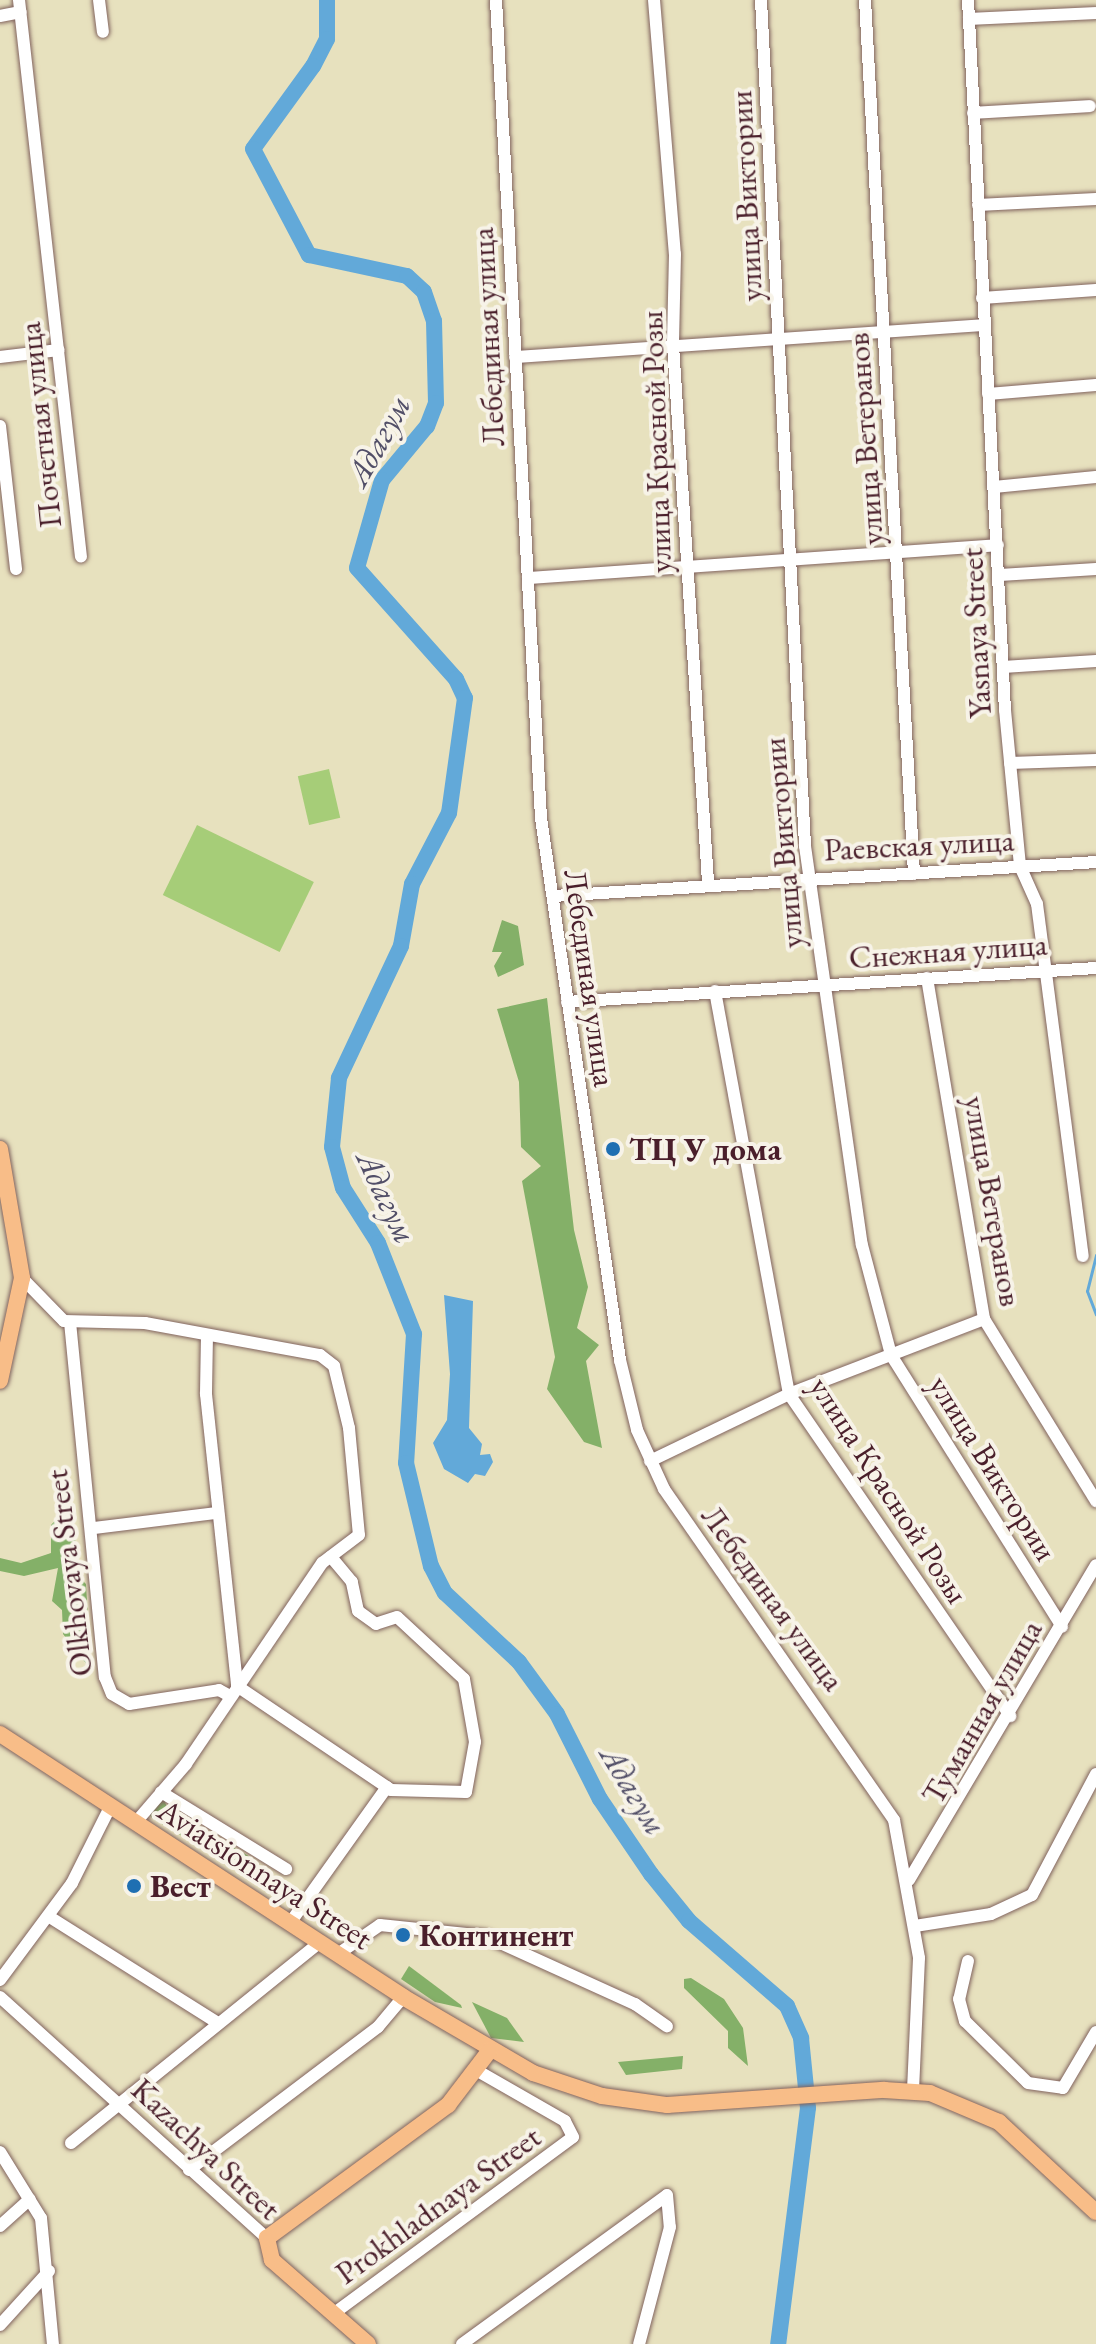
<!DOCTYPE html>
<meta charset="utf-8">
<style>
body{margin:0}
#map{position:relative;width:1096px;height:2344px;overflow:hidden;background:#e7e1be;font-family:"EB Garamond",serif}
div>[style]{position:absolute}
.green>*{inset:0;background:#a6cd78;transform-origin:0 0}
.forest>*{inset:0;background:#84b068}
.water>*{inset:0;background:#62a9d9}
.stream>*{height:3px;margin:-1.5px;padding:0 1.5px;transform-origin:1.5px;border-radius:1.5px;background:#62a9d9}
.river>*{height:16px;margin:-8px;padding:0 8px;transform-origin:8px;border-radius:8px;background:#62a9d9}
.roads{filter:drop-shadow(0 0 2px #81635e) drop-shadow(0 0 2px #81635e)}
.minor>*{height:12px;margin:-6px;padding:0 6px;transform-origin:6px;border-radius:6px;background:#fff}
.major>*{height:16px;margin:-8px;padding:0 8px;transform-origin:8px;border-radius:8px;background:#f8bd88}
.dots>*{width:22px;height:22px;translate:-50% -50%;box-sizing:border-box;border:4px solid #f7f3e8;border-radius:50%}
span{translate:-50% -50%;white-space:nowrap;text-align:center;line-height:1.15;-webkit-text-stroke:8px #f7f3e8;paint-order:stroke}
.street-label{font-size:32px;color:#4a1f2b}
.poi-label{font-size:32px;color:#4a1f2b;font-weight:700}
.left{translate:0 -50%;text-align:left}
.water-label{font-size:34px;color:#524f68;font-style:italic}
</style>
<div id="map">
<div class="green">
<div style="left:329px;top:769px;width:50px;height:32px;rotate:77deg"></div>
<div style="left:197px;top:825px;width:130px;height:78px;rotate:26deg"></div>
</div>
<div class="forest">
<div style="clip-path:polygon(502px 920px,518px 926px,524px 965px,498px 977px,494px 966px,502px 952px,492px 952px)"></div>
<div style="clip-path:polygon(547px 998px,574px 1230px,588px 1287px,577px 1328px,599px 1345px,586px 1361px,602px 1448px,584px 1442px,547px 1389px,555px 1357px,522px 1181px,541px 1166px,521px 1147px,519px 1082px,497px 1009px)"></div>
<div style="clip-path:polygon(59px 1516px,75px 1535px,77px 1575px,86px 1584px,91px 1670px,63px 1634px,62px 1610px,52px 1601px,58px 1568px,24px 1576px,0 1571px,0 1558px,21px 1563px,51px 1553px,51px 1525px)"></div>
<div style="clip-path:polygon(163px 1798px,169px 1811px,247px 1855px,351px 1938px,152px 1818px,148px 1812px)"></div>
<div style="clip-path:polygon(409px 1966px,461px 2005px,462px 2008px,435px 2002px,401px 1979px)"></div>
<div style="clip-path:polygon(691px 1978px,724px 1999px,743px 2028px,748px 2066px,728px 2048px,728px 2031px,684px 1988px,684px 1979px)"></div>
<div style="clip-path:polygon(472px 2002px,507px 2018px,524px 2042px,491px 2038px)"></div>
<div style="clip-path:polygon(683px 2056px,682px 2069px,626px 2075px,618px 2062px)"></div>
</div>
<div class="water">
<div style="clip-path:polygon(444px 1295px,473px 1301px,469px 1428px,482px 1444px,480px 1455px,490px 1454px,493px 1462px,485px 1476px,475px 1474px,468px 1483px,444px 1469px,433px 1443px,447px 1420px,450px 1374px)"></div>
</div>
<div class="stream">
<div style="left:1096px;top:1255px;width:37px;rotate:104deg"></div>
<div style="left:1087px;top:1291px;width:25px;rotate:69deg"></div>
</div>
<div class="river">
<div style="left:327px;top:0;width:39px;rotate:90deg"></div>
<div style="left:327px;top:39px;width:30px;rotate:117deg"></div>
<div style="left:313px;top:66px;width:102px;rotate:125.9deg"></div>
<div style="left:253px;top:149px;width:120px;rotate:62.2deg"></div>
<div style="left:309px;top:255px;width:100px;rotate:12.1deg"></div>
<div style="left:407px;top:276px;width:23px;rotate:43deg"></div>
<div style="left:424px;top:292px;width:31px;rotate:71deg"></div>
<div style="left:434px;top:321px;width:82px;rotate:88.6deg"></div>
<div style="left:436px;top:403px;width:25px;rotate:111deg"></div>
<div style="left:427px;top:426px;width:70px;rotate:129.8deg"></div>
<div style="left:382px;top:480px;width:91px;rotate:105.9deg"></div>
<div style="left:357px;top:568px;width:149px;rotate:48.3deg"></div>
<div style="left:456px;top:679px;width:21px;rotate:65deg"></div>
<div style="left:465px;top:698px;width:116px;rotate:97.9deg"></div>
<div style="left:449px;top:813px;width:80px;rotate:117.5deg"></div>
<div style="left:412px;top:884px;width:63px;rotate:100.1deg"></div>
<div style="left:401px;top:946px;width:146px;rotate:115.2deg"></div>
<div style="left:339px;top:1078px;width:69px;rotate:95.8deg"></div>
<div style="left:332px;top:1147px;width:42px;rotate:75deg"></div>
<div style="left:343px;top:1188px;width:65px;rotate:57.5deg"></div>
<div style="left:378px;top:1243px;width:98px;rotate:68.4deg"></div>
<div style="left:414px;top:1334px;width:129px;rotate:93.5deg"></div>
<div style="left:406px;top:1463px;width:106px;rotate:76.4deg"></div>
<div style="left:431px;top:1566px;width:30px;rotate:63deg"></div>
<div style="left:445px;top:1593px;width:101px;rotate:43deg"></div>
<div style="left:519px;top:1662px;width:64px;rotate:53.8deg"></div>
<div style="left:557px;top:1714px;width:95px;rotate:63.2deg"></div>
<div style="left:600px;top:1799px;width:91px;rotate:55.8deg"></div>
<div style="left:651px;top:1874px;width:60px;rotate:51deg"></div>
<div style="left:689px;top:1921px;width:130px;rotate:40.9deg"></div>
<div style="left:787px;top:2006px;width:35px;rotate:66deg"></div>
<div style="left:801px;top:2038px;width:70px;rotate:84.3deg"></div>
<div style="left:808px;top:2108px;width:238px;rotate:97.2deg"></div>
</div>
<div class="roads">
<div class="minor">
<div style="left:19px;top:0;width:560px;rotate:83.65deg"></div>
<div style="left:99px;top:0;width:32px;rotate:83deg"></div>
<div style="left:496px;top:0;width:819px;rotate:86.85deg"></div>
<div style="left:541px;top:818px;width:548px;rotate:81.71deg"></div>
<div style="left:620px;top:1360px;width:72px;rotate:76.3deg"></div>
<div style="left:637px;top:1430px;width:65px;rotate:65.4deg"></div>
<div style="left:664px;top:1489px;width:403px;rotate:55.2deg"></div>
<div style="left:894px;top:1820px;width:140px;rotate:79.7deg"></div>
<div style="left:919px;top:1958px;width:133px;rotate:92.6deg"></div>
<div style="left:654px;top:0;width:255px;rotate:85.3deg"></div>
<div style="left:675px;top:254px;width:91px;rotate:91.3deg"></div>
<div style="left:673px;top:345px;width:538px;rotate:86.27deg"></div>
<div style="left:761px;top:0;width:847px;rotate:87.02deg"></div>
<div style="left:805px;top:846px;width:403px;rotate:81.9deg"></div>
<div style="left:862px;top:1245px;width:114px;rotate:75.2deg"></div>
<div style="left:891px;top:1355px;width:321px;rotate:57.8deg"></div>
<div style="left:865px;top:0;width:875px;rotate:86.79deg"></div>
<div style="left:968px;top:0;width:711px;rotate:87.02deg"></div>
<div style="left:1005px;top:710px;width:157px;rotate:84.5deg"></div>
<div style="left:1020px;top:866px;width:42px;rotate:65.9deg"></div>
<div style="left:1037px;top:904px;width:355px;rotate:82.6deg"></div>
<div style="left:0;top:16px;width:21px;rotate:-11deg"></div>
<div style="left:969px;top:19px;width:127px;rotate:-2.7deg"></div>
<div style="left:973px;top:113px;width:117px;rotate:-3.4deg"></div>
<div style="left:978px;top:205px;width:118px;rotate:-2.9deg"></div>
<div style="left:982px;top:298px;width:114px;rotate:-4deg"></div>
<div style="left:0;top:357px;width:59px;rotate:-6.8deg"></div>
<div style="left:515px;top:357px;width:470px;rotate:-3.9deg"></div>
<div style="left:988px;top:394px;width:108px;rotate:-4.8deg"></div>
<div style="left:0;top:426px;width:144px;rotate:83.6deg"></div>
<div style="left:994px;top:487px;width:102px;rotate:-5.6deg"></div>
<div style="left:1000px;top:575px;width:96px;rotate:-3.6deg"></div>
<div style="left:528px;top:578px;width:471px;rotate:-4deg"></div>
<div style="left:1003px;top:667px;width:93px;rotate:-3.7deg"></div>
<div style="left:1010px;top:763px;width:86px;rotate:-2deg"></div>
<div style="left:553px;top:896px;width:544px;rotate:-3.58deg"></div>
<div style="left:927px;top:978px;width:346px;rotate:80.5deg"></div>
<div style="left:984px;top:1319px;width:214px;rotate:58.4deg"></div>
<div style="left:715px;top:991px;width:410px;rotate:79.6deg"></div>
<div style="left:789px;top:1394px;width:391px;rotate:55.5deg"></div>
<div style="left:567px;top:1002px;width:530px;rotate:-3.68deg"></div>
<div style="left:22px;top:1278px;width:60px;rotate:45.7deg"></div>
<div style="left:64px;top:1321px;width:81px;rotate:1.4deg"></div>
<div style="left:145px;top:1323px;width:178px;rotate:10.4deg"></div>
<div style="left:320px;top:1355px;width:18px;rotate:38deg"></div>
<div style="left:334px;top:1366px;width:64px;rotate:76.4deg"></div>
<div style="left:349px;top:1428px;width:107px;rotate:84.7deg"></div>
<div style="left:359px;top:1535px;width:46px;rotate:142.9deg"></div>
<div style="left:322px;top:1563px;width:243px;rotate:124.1deg"></div>
<div style="left:186px;top:1764px;width:78px;rotate:130.8deg"></div>
<div style="left:70px;top:1322px;width:357px;rotate:84.4deg"></div>
<div style="left:105px;top:1677px;width:18px;rotate:68deg"></div>
<div style="left:112px;top:1694px;width:20px;rotate:30deg"></div>
<div style="left:129px;top:1704px;width:91px;rotate:-8.8deg"></div>
<div style="left:219px;top:1690px;width:13px;rotate:29deg"></div>
<div style="left:207px;top:1335px;width:59px;rotate:91deg"></div>
<div style="left:206px;top:1394px;width:294px;rotate:83.9deg"></div>
<div style="left:237px;top:1686px;width:186px;rotate:34deg"></div>
<div style="left:391px;top:1790px;width:75px;rotate:1.5deg"></div>
<div style="left:466px;top:1792px;width:51px;rotate:-79.8deg"></div>
<div style="left:475px;top:1742px;width:64px;rotate:-99.9deg"></div>
<div style="left:464px;top:1679px;width:91px;rotate:-137.2deg"></div>
<div style="left:397px;top:1617px;width:22px;rotate:162deg"></div>
<div style="left:376px;top:1624px;width:22px;rotate:-144deg"></div>
<div style="left:358px;top:1611px;width:30px;rotate:-102deg"></div>
<div style="left:352px;top:1582px;width:33px;rotate:-130deg"></div>
<div style="left:650px;top:1461px;width:154px;rotate:-25.7deg"></div>
<div style="left:789px;top:1394px;width:209px;rotate:-21deg"></div>
<div style="left:94px;top:1528px;width:124px;rotate:-7deg"></div>
<div style="left:161px;top:1792px;width:147px;rotate:31.6deg"></div>
<div style="left:909px;top:1880px;width:366px;rotate:-59.3deg"></div>
<div style="left:48px;top:1916px;width:201px;rotate:32.2deg"></div>
<div style="left:290px;top:1923px;width:167px;rotate:-54.5deg"></div>
<div style="left:915px;top:1926px;width:77px;rotate:-9deg"></div>
<div style="left:991px;top:1914px;width:45px;rotate:-24.9deg"></div>
<div style="left:1032px;top:1895px;width:137px;rotate:-62.1deg"></div>
<div style="left:338px;top:1954px;width:51px;rotate:-34.6deg"></div>
<div style="left:380px;top:1925px;width:106px;rotate:6deg"></div>
<div style="left:485px;top:1936px;width:165px;rotate:24.4deg"></div>
<div style="left:635px;top:2004px;width:39px;rotate:35deg"></div>
<div style="left:968px;top:1961px;width:39px;rotate:103deg"></div>
<div style="left:959px;top:1999px;width:23px;rotate:75deg"></div>
<div style="left:965px;top:2021px;width:88px;rotate:44.5deg"></div>
<div style="left:1028px;top:2083px;width:35px;rotate:8deg"></div>
<div style="left:1063px;top:2088px;width:65px;rotate:-59.5deg"></div>
<div style="left:0;top:1980px;width:121px;rotate:-53.4deg"></div>
<div style="left:72px;top:1883px;width:85px;rotate:-63.4deg"></div>
<div style="left:0;top:1997px;width:360px;rotate:42.1deg"></div>
<div style="left:71px;top:2143px;width:320px;rotate:-38.9deg"></div>
<div style="left:0;top:2152px;width:78px;rotate:58.2deg"></div>
<div style="left:41px;top:2218px;width:127px;rotate:84.6deg"></div>
<div style="left:189px;top:2170px;width:237px;rotate:-37.1deg"></div>
<div style="left:378px;top:2027px;width:39px;rotate:-50deg"></div>
<div style="left:0;top:2226px;width:40px;rotate:-42deg"></div>
<div style="left:333px;top:2314px;width:298px;rotate:-36.4deg"></div>
<div style="left:573px;top:2137px;width:18px;rotate:-117deg"></div>
<div style="left:565px;top:2121px;width:103px;rotate:-150.2deg"></div>
<div style="left:0;top:2325px;width:73px;rotate:-47.8deg"></div>
<div style="left:462px;top:2344px;width:253px;rotate:-36deg"></div>
<div style="left:667px;top:2195px;width:32px;rotate:85deg"></div>
<div style="left:670px;top:2227px;width:121px;rotate:104.8deg"></div>
</div>
<div class="major">
<div style="left:0;top:1149px;width:131px;rotate:80.3deg"></div>
<div style="left:22px;top:1278px;width:105px;rotate:102.1deg"></div>
<div style="left:0;top:1734px;width:481px;rotate:33.1deg"></div>
<div style="left:403px;top:1997px;width:151px;rotate:30.3deg"></div>
<div style="left:533px;top:2073px;width:73px;rotate:18.4deg"></div>
<div style="left:602px;top:2096px;width:66px;rotate:7.9deg"></div>
<div style="left:667px;top:2105px;width:218px;rotate:-4deg"></div>
<div style="left:884px;top:2090px;width:46px;rotate:3.7deg"></div>
<div style="left:930px;top:2093px;width:75px;rotate:22.8deg"></div>
<div style="left:999px;top:2122px;width:132px;rotate:42.9deg"></div>
<div style="left:368px;top:2344px;width:128px;rotate:-138.8deg"></div>
<div style="left:272px;top:2260px;width:23px;rotate:-103deg"></div>
<div style="left:267px;top:2238px;width:225px;rotate:-36.3deg"></div>
<div style="left:448px;top:2105px;width:69px;rotate:-52.6deg"></div>
</div>
</div>
<div class="dots">
<div style="left:613px;top:1149px;background:#1f6fb2"></div>
<div style="left:134px;top:1886px;background:#1f6fb2"></div>
<div style="left:403px;top:1935px;background:#1f6fb2"></div>
</div>
<div class="street-label">
<span style="left:746px;top:196px;rotate:-93deg">улица Виктории</span>
<span style="left:488px;top:337px;rotate:-93deg">Лебединая улица</span>
<span style="left:40px;top:425px;rotate:-96deg">Почетная улица</span>
<span style="left:865px;top:439px;rotate:-94deg">улица Ветеранов</span>
<span style="left:656px;top:442px;rotate:-92deg">улица Красной Розы</span>
<span style="left:976px;top:633px;rotate:-93deg">Yasnaya Street</span>
<span style="left:783px;top:843px;rotate:-95deg">улица Виктории</span>
<span style="left:919px;top:845px;rotate:-3deg">Раевская улица</span>
<span style="left:948px;top:951px;rotate:-4deg">Снежная улица</span>
<span style="left:590px;top:978px;rotate:82deg">Лебединая улица</span>
<span style="left:993px;top:1201px;rotate:80deg">улица Ветеранов</span>
<span style="left:993px;top:1468px;rotate:58deg">улица Виктории</span>
<span style="left:889px;top:1490px;rotate:57deg">улица Красной Розы</span>
<span style="left:69px;top:1573px;rotate:-97deg">Olkhovaya Street</span>
<span style="left:773px;top:1598px;rotate:54deg">Лебединая улица</span>
<span style="left:982px;top:1712px;rotate:-60deg">Туманная улица</span>
<span style="left:265px;top:1874px;rotate:33deg">Aviatsionnaya Street</span>
<span style="left:206px;top:2149px;rotate:43deg">Kazachya Street</span>
<span style="left:438px;top:2205px;rotate:-36deg">Prokhladnaya Street</span>
</div>
<div class="poi-label">
<span class="left" style="left:629px;top:1149px">ТЦ У дома</span>
<span class="left" style="left:150px;top:1886px">Вест</span>
<span class="left" style="left:419px;top:1935px">Континент</span>
</div>
<div class="water-label">
<span style="left:378px;top:440px;rotate:-61deg">Адагум</span>
<span style="left:387px;top:1197px;rotate:65deg">Адагум</span>
<span style="left:634px;top:1790px;rotate:59deg">Адагум</span>
</div>
</div>
